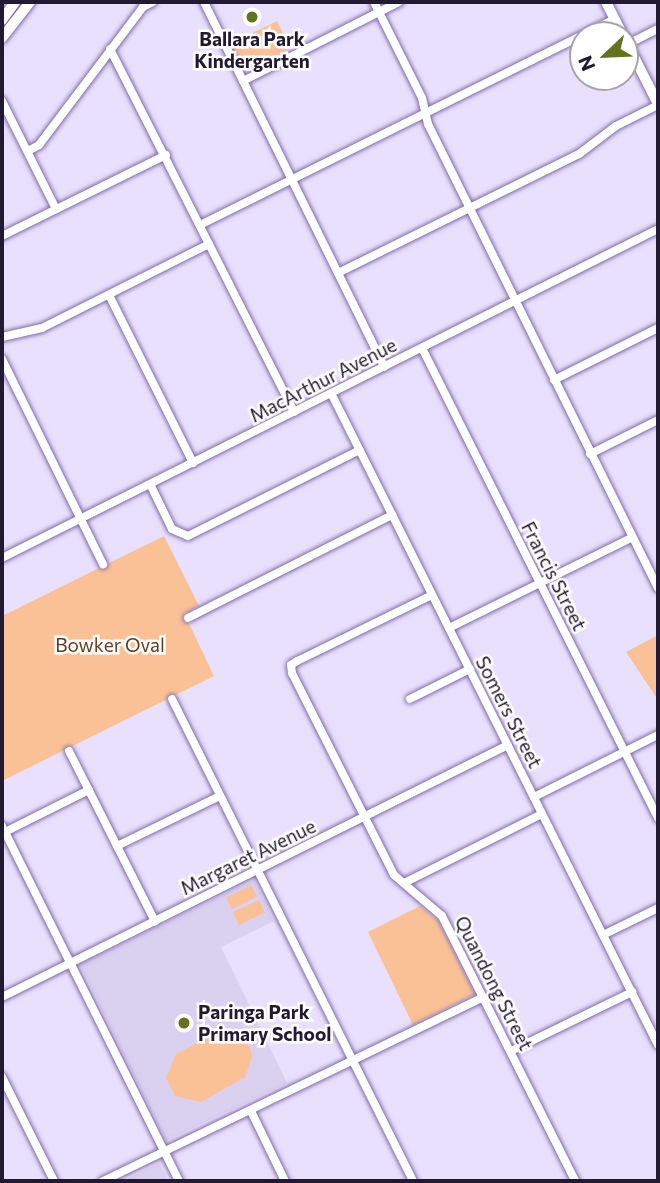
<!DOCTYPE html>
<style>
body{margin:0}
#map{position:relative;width:660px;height:1183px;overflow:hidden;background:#e8e0fc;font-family:Commissioner,sans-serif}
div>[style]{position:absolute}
.built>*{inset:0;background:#dad0f0}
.green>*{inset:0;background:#f9c195;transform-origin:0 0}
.roads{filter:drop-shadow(0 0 2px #826bab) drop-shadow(0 0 2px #826bab)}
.street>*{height:8px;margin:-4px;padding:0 4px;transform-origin:4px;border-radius:4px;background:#fff}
.secondary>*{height:10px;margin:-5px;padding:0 5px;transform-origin:5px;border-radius:5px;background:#fff}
.dots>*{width:19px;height:19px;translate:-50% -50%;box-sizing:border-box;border:4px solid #fff;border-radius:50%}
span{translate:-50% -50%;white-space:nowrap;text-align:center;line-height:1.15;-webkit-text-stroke:5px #fff;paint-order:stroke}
.poi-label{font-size:19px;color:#221932;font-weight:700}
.left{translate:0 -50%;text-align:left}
.street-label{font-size:19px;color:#221932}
.park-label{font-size:19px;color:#623d1d}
.frame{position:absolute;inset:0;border:4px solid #221932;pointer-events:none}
.north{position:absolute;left:569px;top:21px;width:70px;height:70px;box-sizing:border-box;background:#fff;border:2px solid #a7a3ad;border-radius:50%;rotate:247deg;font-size:19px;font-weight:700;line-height:28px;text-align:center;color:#221932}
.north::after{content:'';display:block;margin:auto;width:24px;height:32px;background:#62721f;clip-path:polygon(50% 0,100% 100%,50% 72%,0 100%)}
</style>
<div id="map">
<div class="built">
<div style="clip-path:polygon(254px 880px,274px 921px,221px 947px,287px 1083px,166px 1141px,80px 964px)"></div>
<div style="clip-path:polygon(159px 1163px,168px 1181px,123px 1181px)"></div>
</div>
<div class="green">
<div style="left:277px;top:21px;width:30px;height:53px;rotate:64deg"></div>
<div style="clip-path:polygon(164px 536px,199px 606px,184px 613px,214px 676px,2px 781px,2px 616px)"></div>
<div style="clip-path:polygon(658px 635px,658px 700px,626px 652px)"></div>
<div style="left:251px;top:885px;width:13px;height:28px;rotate:63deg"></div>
<div style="left:259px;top:900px;width:14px;height:29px;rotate:65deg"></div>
<div style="clip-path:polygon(420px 906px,439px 922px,475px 994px,413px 1025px,368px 932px)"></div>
<div style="clip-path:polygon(234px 1032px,250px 1047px,252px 1057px,245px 1077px,201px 1102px,175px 1096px,166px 1078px,176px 1054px,213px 1035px)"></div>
</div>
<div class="roads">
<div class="street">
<div style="left:204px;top:2px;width:407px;rotate:63.7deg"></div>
<div style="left:374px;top:2px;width:107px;rotate:63.4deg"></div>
<div style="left:422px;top:98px;width:27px;rotate:77deg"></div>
<div style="left:428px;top:124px;width:518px;rotate:63.63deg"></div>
<div style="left:628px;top:44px;width:34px;rotate:-27deg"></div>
<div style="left:110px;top:49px;width:407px;rotate:63.1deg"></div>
<div style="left:243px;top:81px;width:175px;rotate:-26.9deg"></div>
<div style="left:2px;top:101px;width:121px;rotate:63.4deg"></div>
<div style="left:28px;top:151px;width:13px;rotate:-29deg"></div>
<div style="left:39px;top:145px;width:173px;rotate:-53deg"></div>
<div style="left:143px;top:7px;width:11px;rotate:-27deg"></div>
<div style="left:200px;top:225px;width:463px;rotate:-26.4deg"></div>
<div style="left:2px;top:236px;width:183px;rotate:-26.3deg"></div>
<div style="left:338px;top:273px;width:269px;rotate:-26.3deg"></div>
<div style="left:579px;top:154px;width:46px;rotate:-37.1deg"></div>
<div style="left:616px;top:126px;width:47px;rotate:-26.6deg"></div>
<div style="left:109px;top:295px;width:188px;rotate:63.4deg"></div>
<div style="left:2px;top:337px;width:41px;rotate:-12.7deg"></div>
<div style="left:42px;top:328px;width:187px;rotate:-26.7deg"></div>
<div style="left:422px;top:348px;width:526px;rotate:63.34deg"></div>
<div style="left:2px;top:359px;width:229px;rotate:63.8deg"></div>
<div style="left:554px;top:380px;width:116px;rotate:-26.6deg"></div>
<div style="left:331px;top:393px;width:729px;rotate:63.36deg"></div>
<div style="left:590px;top:454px;width:76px;rotate:-26.6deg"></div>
<div style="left:150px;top:484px;width:50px;rotate:63.9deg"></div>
<div style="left:172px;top:529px;width:17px;rotate:24deg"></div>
<div style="left:188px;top:536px;width:192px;rotate:-26.6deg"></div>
<div style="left:2px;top:558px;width:734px;rotate:-26.63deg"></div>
<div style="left:432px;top:595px;width:150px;rotate:153.9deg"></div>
<div style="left:297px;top:661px;width:7px;rotate:146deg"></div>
<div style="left:291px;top:665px;width:8px;rotate:83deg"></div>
<div style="left:292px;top:673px;width:226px;rotate:63.2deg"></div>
<div style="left:394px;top:875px;width:63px;rotate:40.5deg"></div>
<div style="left:442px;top:916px;width:297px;rotate:63.3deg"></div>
<div style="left:188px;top:618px;width:229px;rotate:-26.8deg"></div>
<div style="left:449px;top:628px;width:203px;rotate:-26.3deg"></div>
<div style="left:172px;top:699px;width:539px;rotate:63.43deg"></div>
<div style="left:410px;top:699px;width:67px;rotate:-26.6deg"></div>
<div style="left:69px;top:751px;width:191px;rotate:63.2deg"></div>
<div style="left:534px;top:797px;width:139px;rotate:-26.6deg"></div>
<div style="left:2px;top:826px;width:397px;rotate:63.5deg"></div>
<div style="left:5px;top:832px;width:94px;rotate:-26.6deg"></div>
<div style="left:117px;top:846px;width:114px;rotate:-25.9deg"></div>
<div style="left:404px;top:883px;width:154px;rotate:-26.6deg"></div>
<div style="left:603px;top:935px;width:61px;rotate:-26.1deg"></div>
<div style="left:2px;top:997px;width:565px;rotate:-26.47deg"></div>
<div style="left:511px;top:1051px;width:135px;rotate:-26deg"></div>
<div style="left:2px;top:1077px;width:116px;rotate:63.4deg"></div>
<div style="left:251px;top:1111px;width:78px;rotate:64.1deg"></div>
<div style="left:103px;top:1181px;width:422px;rotate:-25.8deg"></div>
</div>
<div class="secondary">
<div style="left:606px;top:2px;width:37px;rotate:63deg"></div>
<div style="left:2px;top:20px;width:22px;rotate:-54deg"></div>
<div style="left:2px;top:38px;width:46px;rotate:-52.1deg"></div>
<div style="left:625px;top:39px;width:73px;rotate:63.1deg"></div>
</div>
</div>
<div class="dots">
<div style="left:252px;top:17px;background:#62721f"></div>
<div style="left:184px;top:1023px;background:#62721f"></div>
</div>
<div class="poi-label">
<span style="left:252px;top:50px">Ballara Park<br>Kindergarten</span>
<span class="left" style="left:198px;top:1023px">Paringa Park<br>Primary School</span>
</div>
<div class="street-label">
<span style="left:323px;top:380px;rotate:-27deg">MacArthur Avenue</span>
<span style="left:554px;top:576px;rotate:63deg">Francis Street</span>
<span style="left:509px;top:712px;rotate:63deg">Somers Street</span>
<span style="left:248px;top:857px;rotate:-26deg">Margaret Avenue</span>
<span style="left:494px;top:983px;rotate:63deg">Quandong Street</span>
</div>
<div class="park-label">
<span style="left:110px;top:645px">Bowker Oval</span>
</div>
<div class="frame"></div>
<div class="north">N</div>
</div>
